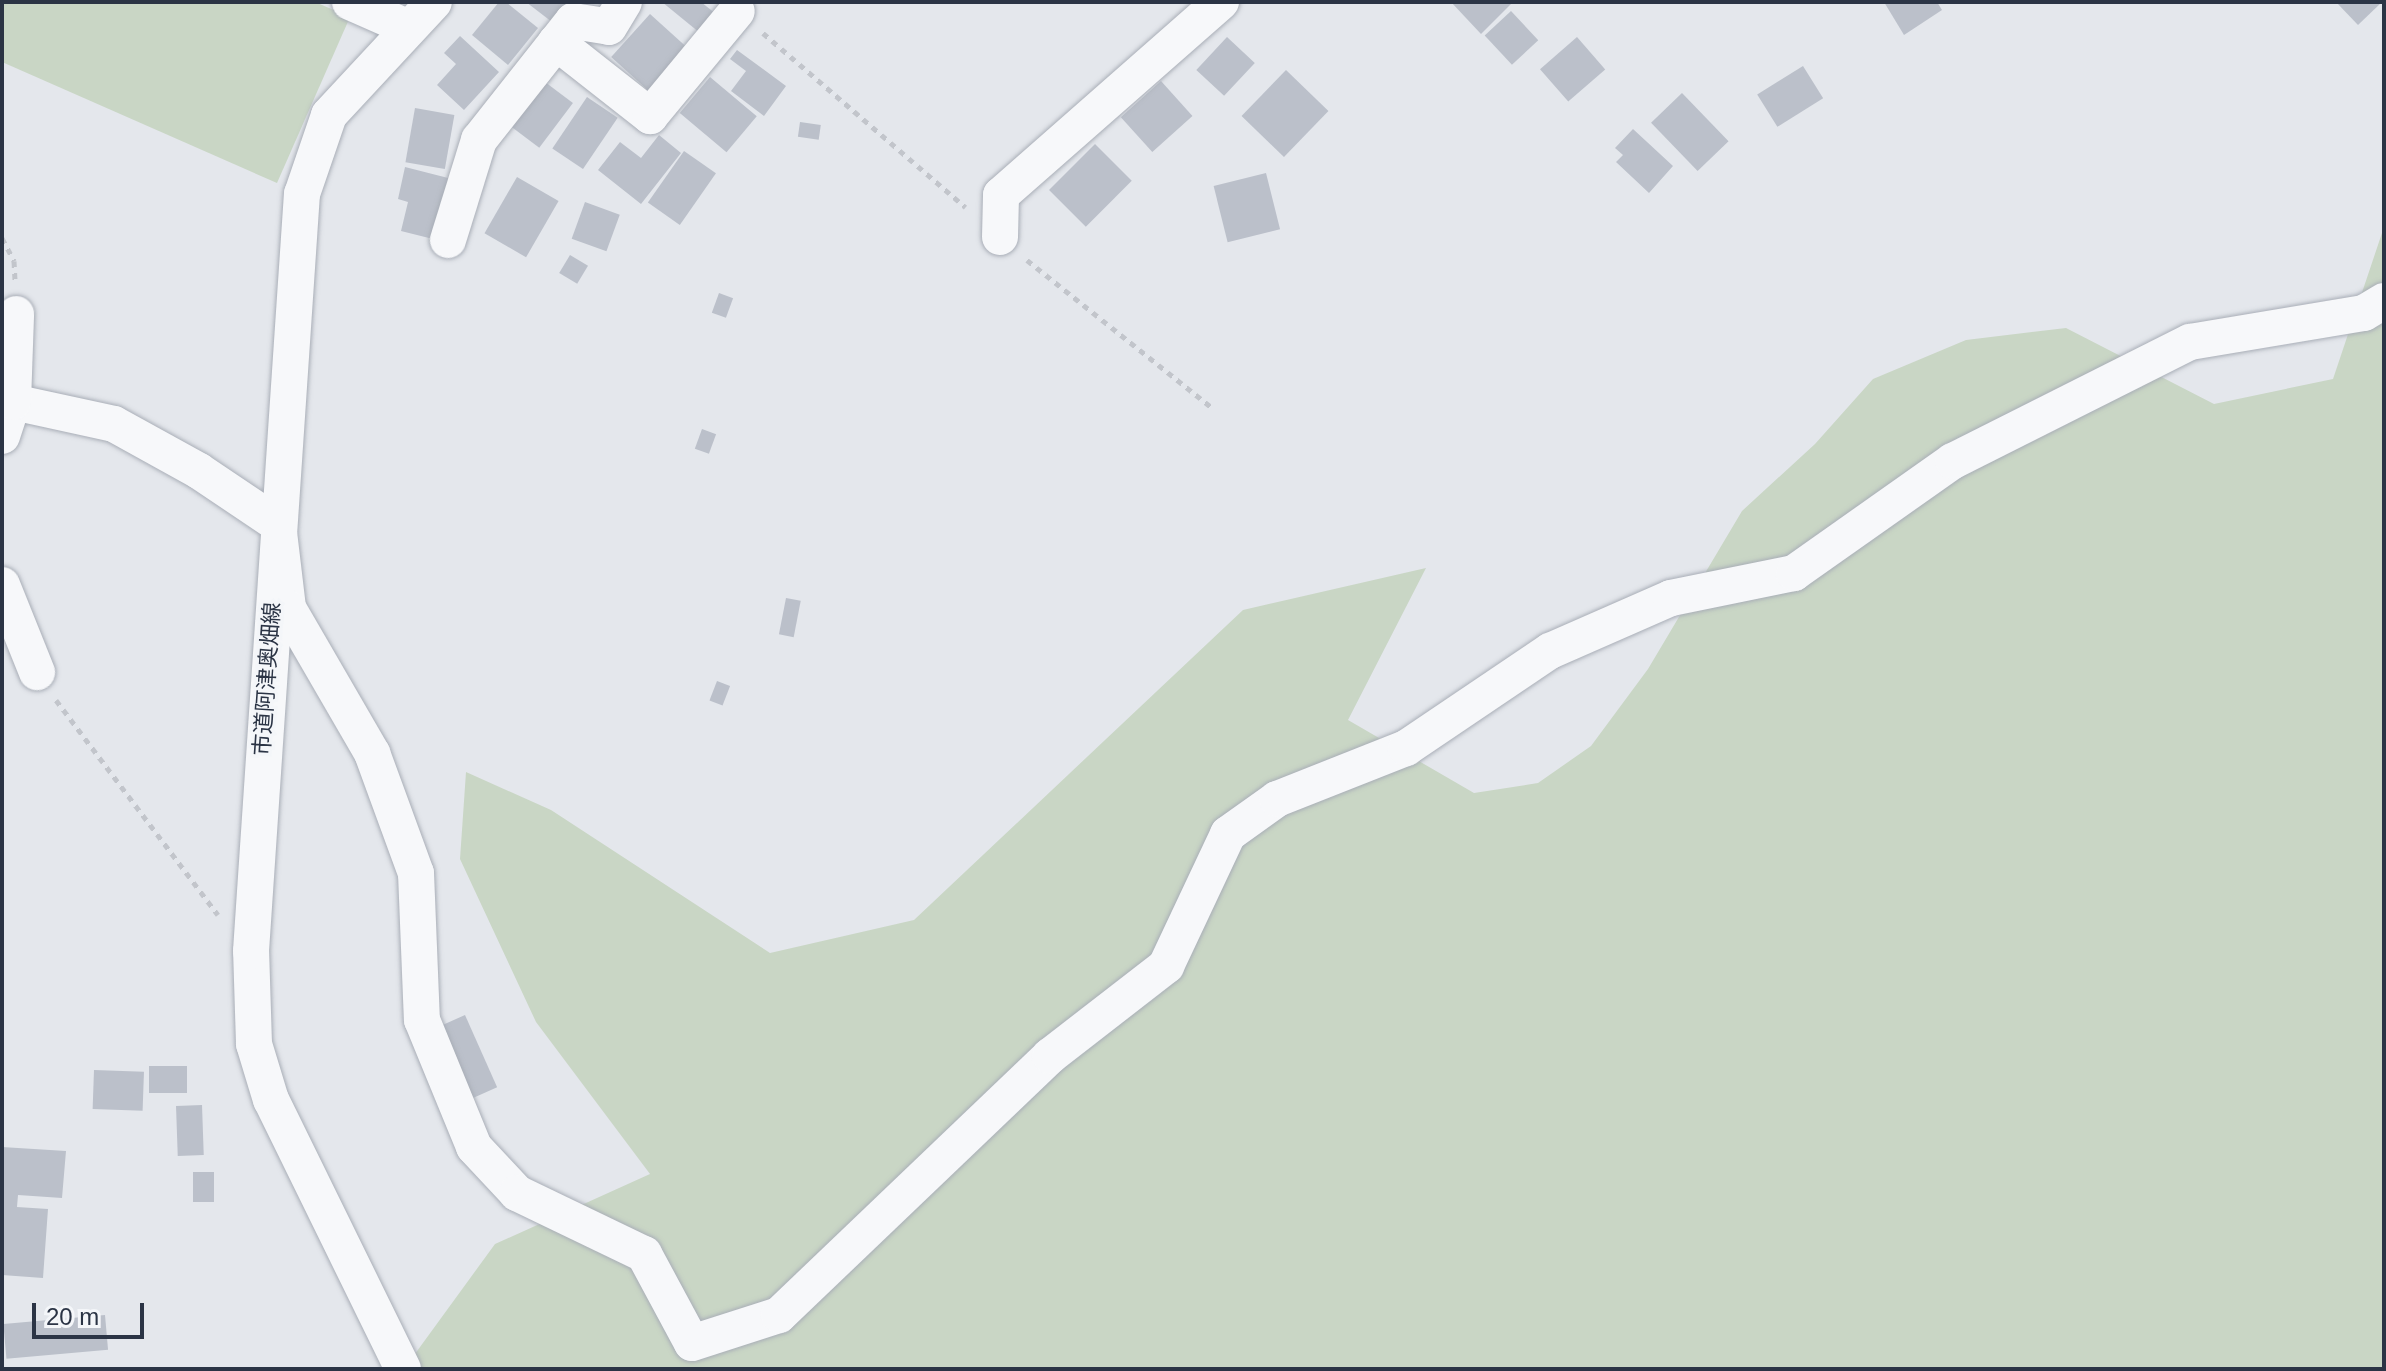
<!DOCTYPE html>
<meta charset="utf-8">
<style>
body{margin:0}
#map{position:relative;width:2386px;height:1371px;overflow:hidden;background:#e4e7ec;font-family:Arial,"Noto Sans JP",sans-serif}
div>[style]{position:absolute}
.green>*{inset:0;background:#c9d6c5}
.building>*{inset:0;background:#bbc0ca;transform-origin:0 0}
.path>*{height:5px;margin-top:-2.5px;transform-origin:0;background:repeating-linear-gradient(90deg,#c2c5cb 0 6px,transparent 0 12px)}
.roads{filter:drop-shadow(0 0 2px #a9aeb7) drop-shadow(0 0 2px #a9aeb7)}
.minor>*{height:36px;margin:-18px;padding:0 18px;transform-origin:18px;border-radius:18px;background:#f7f8fa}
span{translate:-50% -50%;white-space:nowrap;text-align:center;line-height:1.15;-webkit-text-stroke:7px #f4f6f9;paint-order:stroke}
.street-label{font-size:22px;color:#2b3445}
.frame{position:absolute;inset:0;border:4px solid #2b3445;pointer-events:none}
.scale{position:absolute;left:32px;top:1303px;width:112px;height:36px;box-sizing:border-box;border:4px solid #2b3445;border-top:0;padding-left:10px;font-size:24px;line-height:28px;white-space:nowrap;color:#2b3445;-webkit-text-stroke:6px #f4f6f9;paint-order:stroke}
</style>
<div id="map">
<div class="green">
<div style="clip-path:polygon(2px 2px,315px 2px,350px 17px,277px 183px,2px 62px)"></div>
<div style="clip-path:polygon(2384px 227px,2384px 1369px,404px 1369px,495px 1244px,650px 1174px,536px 1022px,460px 859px,466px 772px,551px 810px,770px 953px,914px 920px,1243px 610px,1426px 568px,1348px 720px,1474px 793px,1538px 783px,1591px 746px,1648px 669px,1742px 511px,1815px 444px,1873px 379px,1966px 340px,2066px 328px,2214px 404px,2333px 379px)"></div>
</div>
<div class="building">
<div style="clip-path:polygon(499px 2px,506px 2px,538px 28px,508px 65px,472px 35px)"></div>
<div style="clip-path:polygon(526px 2px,567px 2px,552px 22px)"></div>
<div style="clip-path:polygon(662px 2px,701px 2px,716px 14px,700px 33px)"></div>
<div style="clip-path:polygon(1451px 2px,1508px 2px,1511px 4px,1481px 34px)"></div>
<div style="clip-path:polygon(1884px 2px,1937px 2px,1942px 10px,1904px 35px)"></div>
<div style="clip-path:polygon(2336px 2px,2382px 2px,2358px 25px)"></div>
<div style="left:1511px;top:11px;width:40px;height:36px;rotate:47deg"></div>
<div style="left:650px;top:14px;width:51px;height:58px;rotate:42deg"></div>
<div style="clip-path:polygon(460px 36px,499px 72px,464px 110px,437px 85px,456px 64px,444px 53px)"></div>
<div style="left:1227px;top:37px;width:38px;height:45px;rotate:43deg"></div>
<div style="left:1577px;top:37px;width:43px;height:49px;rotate:49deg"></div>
<div style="clip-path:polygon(737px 50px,786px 86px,764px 116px,731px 91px,746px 71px,730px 59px)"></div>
<div style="left:1803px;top:66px;width:38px;height:54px;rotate:58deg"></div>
<div style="left:1286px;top:70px;width:59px;height:64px;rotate:44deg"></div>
<div style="left:710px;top:77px;width:61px;height:47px;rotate:40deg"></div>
<div style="left:541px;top:79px;width:40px;height:56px;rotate:37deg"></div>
<div style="left:1161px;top:81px;width:47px;height:54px;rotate:48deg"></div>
<div style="left:1682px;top:93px;width:67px;height:43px;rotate:46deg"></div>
<div style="left:587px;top:97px;width:37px;height:62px;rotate:34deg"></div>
<div style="left:415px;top:108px;width:40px;height:55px;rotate:10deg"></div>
<div style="left:800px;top:122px;width:21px;height:15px;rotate:8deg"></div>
<div style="clip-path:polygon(1633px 129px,1673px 166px,1649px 193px,1616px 162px,1623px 155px,1615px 148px)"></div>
<div style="clip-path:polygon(659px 135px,681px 153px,641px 204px,598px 170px,620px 142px,641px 158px)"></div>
<div style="left:1095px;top:144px;width:52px;height:65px;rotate:45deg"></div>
<div style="left:684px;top:151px;width:39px;height:63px;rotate:35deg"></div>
<div style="clip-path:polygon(405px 167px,452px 179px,437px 240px,401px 231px,408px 202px,398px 199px)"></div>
<div style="left:1266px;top:173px;width:58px;height:54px;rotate:76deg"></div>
<div style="left:517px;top:177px;width:48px;height:65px;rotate:30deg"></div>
<div style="left:585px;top:202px;width:37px;height:39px;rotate:20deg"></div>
<div style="left:570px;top:255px;width:21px;height:21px;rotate:31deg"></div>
<div style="left:719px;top:293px;width:15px;height:21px;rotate:20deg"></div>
<div style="left:702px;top:429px;width:15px;height:21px;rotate:20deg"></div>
<div style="left:786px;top:598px;width:15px;height:37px;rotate:11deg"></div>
<div style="left:717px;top:681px;width:14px;height:21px;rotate:21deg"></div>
<div style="left:465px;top:1015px;width:79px;height:35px;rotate:66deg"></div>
<div style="left:149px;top:1066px;width:38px;height:27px"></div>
<div style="left:94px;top:1070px;width:50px;height:39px;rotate:2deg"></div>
<div style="left:202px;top:1105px;width:50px;height:26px;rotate:88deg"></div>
<div style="clip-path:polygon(2px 1147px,66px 1151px,62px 1198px,18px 1195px,17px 1207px,48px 1209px,43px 1278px,2px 1275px)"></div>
<div style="left:193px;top:1172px;width:21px;height:30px"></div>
<div style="left:105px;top:1315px;width:35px;height:102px;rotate:85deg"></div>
</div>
<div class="path">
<div style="left:763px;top:33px;width:267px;rotate:40.7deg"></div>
<div style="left:2px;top:238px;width:26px;rotate:62deg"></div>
<div style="left:14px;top:261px;width:20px;rotate:87deg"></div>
<div style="left:1027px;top:260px;width:236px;rotate:38.6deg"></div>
<div style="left:56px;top:700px;width:269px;rotate:53deg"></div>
</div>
<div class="roads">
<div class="minor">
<div style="left:350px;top:2px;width:64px;rotate:23.8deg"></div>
<div style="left:556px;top:42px;width:120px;rotate:38.2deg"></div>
<div style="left:650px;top:116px;width:136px;rotate:-50.4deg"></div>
<div style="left:1000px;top:237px;width:42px;rotate:-88.6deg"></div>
<div style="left:1001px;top:195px;width:293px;rotate:-41.3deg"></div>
<div style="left:448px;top:240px;width:105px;rotate:-72.8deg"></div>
<div style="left:479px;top:140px;width:152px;rotate:-51.7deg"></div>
<div style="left:573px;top:21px;width:36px;rotate:9deg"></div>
<div style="left:609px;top:27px;width:29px;rotate:-59deg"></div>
<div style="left:13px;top:402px;width:103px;rotate:12.3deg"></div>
<div style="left:114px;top:424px;width:97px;rotate:28.9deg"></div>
<div style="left:199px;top:471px;width:95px;rotate:33.9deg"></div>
<div style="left:278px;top:524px;width:85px;rotate:83.2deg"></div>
<div style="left:288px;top:608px;width:168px;rotate:59.9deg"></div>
<div style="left:372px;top:753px;width:128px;rotate:69.9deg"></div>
<div style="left:416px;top:873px;width:147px;rotate:87.7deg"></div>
<div style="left:422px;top:1020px;width:137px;rotate:67.7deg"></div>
<div style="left:474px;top:1147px;width:63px;rotate:46.9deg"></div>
<div style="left:517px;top:1193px;width:141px;rotate:25.7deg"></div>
<div style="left:644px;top:1254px;width:101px;rotate:61.7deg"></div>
<div style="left:692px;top:1343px;width:91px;rotate:-17.8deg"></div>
<div style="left:779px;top:1315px;width:375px;rotate:-43.7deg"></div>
<div style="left:1050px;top:1056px;width:147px;rotate:-37.8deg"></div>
<div style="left:1166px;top:966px;width:146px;rotate:-64.8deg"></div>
<div style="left:1228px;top:834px;width:60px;rotate:-35.5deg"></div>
<div style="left:1277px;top:799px;width:139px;rotate:-21.6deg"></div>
<div style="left:1406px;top:748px;width:174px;rotate:-34deg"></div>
<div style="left:1550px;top:651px;width:132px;rotate:-23.7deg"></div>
<div style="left:1671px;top:598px;width:126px;rotate:-11.5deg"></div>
<div style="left:1794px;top:573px;width:194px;rotate:-35.2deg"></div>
<div style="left:1953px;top:461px;width:265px;rotate:-26.7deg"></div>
<div style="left:2190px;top:342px;width:176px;rotate:-9.5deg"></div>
<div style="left:2364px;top:313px;width:23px;rotate:-31deg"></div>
<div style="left:2px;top:436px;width:36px;rotate:-72deg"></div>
<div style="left:13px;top:402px;width:88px;rotate:-88deg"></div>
<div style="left:2px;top:585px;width:94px;rotate:68.1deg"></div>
<div style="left:403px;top:1369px;width:300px;rotate:-116.1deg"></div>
<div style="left:271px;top:1100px;width:59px;rotate:-106.9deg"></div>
<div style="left:254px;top:1044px;width:93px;rotate:-91.8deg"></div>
<div style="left:251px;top:951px;width:759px;rotate:-86.15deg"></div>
<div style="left:302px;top:194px;width:83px;rotate:-71.1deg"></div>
<div style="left:329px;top:115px;width:154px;rotate:-47.1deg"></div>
</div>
</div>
<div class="street-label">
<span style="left:267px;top:679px;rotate:-86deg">市道阿津奥畑線</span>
</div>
<div class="frame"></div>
<div class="scale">20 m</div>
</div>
